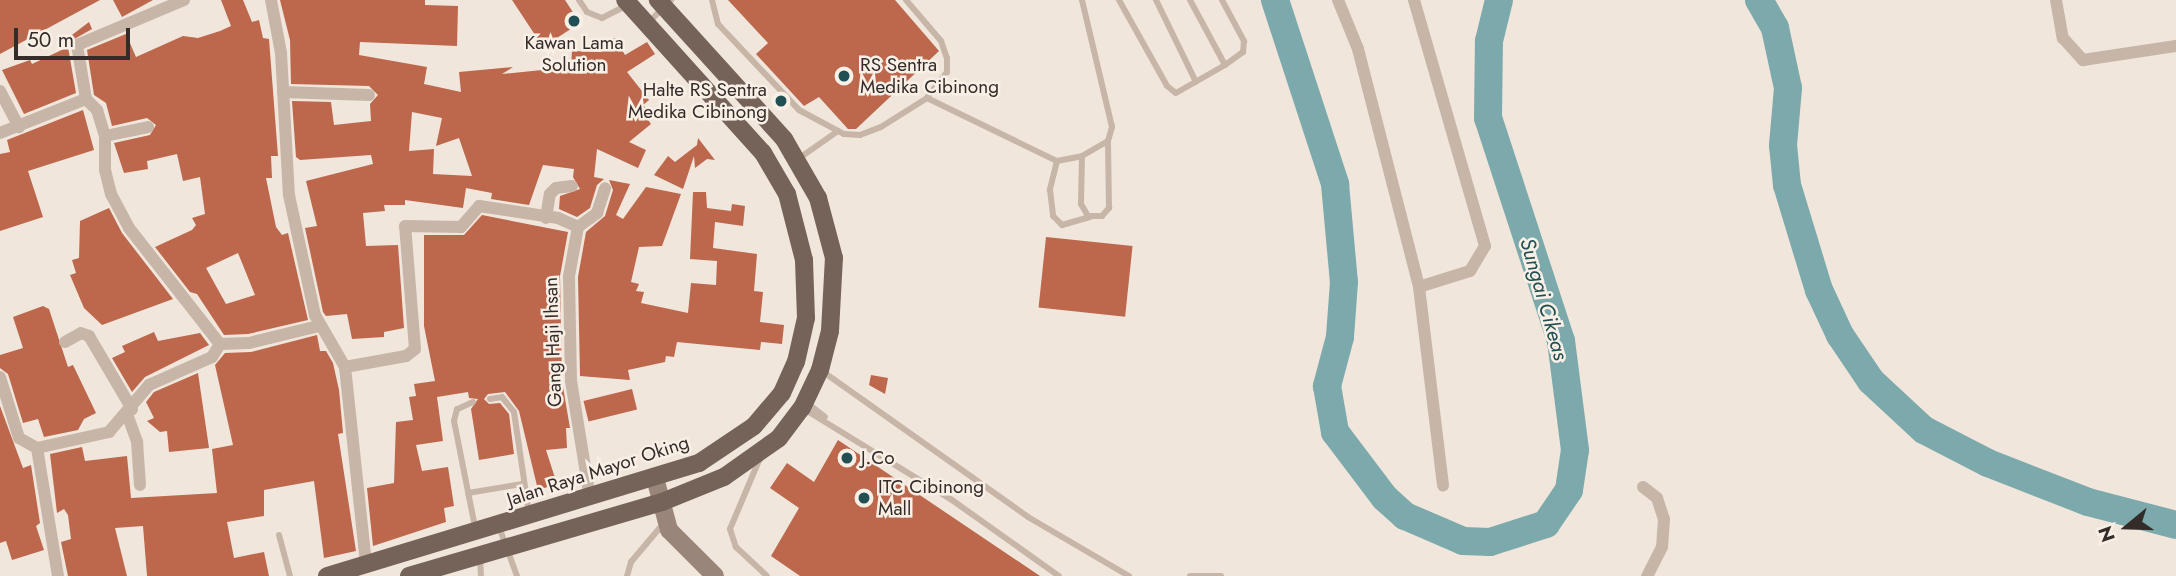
<!DOCTYPE html>
<style>
body{margin:0}
#map{position:relative;width:2176px;height:576px;overflow:hidden;background:#f0e6db;font-family:Jost,sans-serif}
div>[style]{position:absolute}
.river>*{height:28px;margin:-14px;padding:0 14px;transform-origin:14px;border-radius:14px;background:#7ca9ab}
.building>*{inset:0;background:#bd674c;transform-origin:0 0}
.lane>*{height:6px;margin:-3px;padding:0 3px;transform-origin:3px;border-radius:3px;background:#c7b6a8}
.street>*{height:12px;margin:-6px;padding:0 6px;transform-origin:6px;border-radius:6px;background:#c7b6a8}
.secondary>*{height:18px;margin:-9px;padding:0 9px;transform-origin:9px;border-radius:9px;background:#9a857a}
.primary>*{height:18px;margin:-9px;padding:0 9px;transform-origin:9px;border-radius:9px;background:#75635a}
.dots>*{width:19px;height:19px;translate:-50% -50%;box-sizing:border-box;border:4px solid #f8f0e7;border-radius:50%}
span{translate:-50% -50%;white-space:nowrap;text-align:center;line-height:1.15;-webkit-text-stroke:5px #f8f0e7;paint-order:stroke}
.poi-label{font-size:19px;color:#342c28}
.left{translate:0 -50%;text-align:left}
.right{translate:-100% -50%;text-align:right}
.street-label{font-size:19px;color:#342c28}
.water-label{font-size:21px;color:#205053;font-style:italic}
.north{position:absolute;left:2092px;top:492px;width:70px;height:70px;-webkit-text-stroke:5px #f8f0e7;paint-order:stroke;rotate:251deg;font-size:19px;font-weight:700;line-height:28px;text-align:center;color:#342c28}
.north::after{content:'';display:block;margin:auto;width:24px;height:32px;background:#342c28;clip-path:polygon(50% 0,100% 100%,50% 72%,0 100%)}
.scale{position:absolute;left:14px;top:28px;width:116px;height:32px;box-sizing:border-box;border:4px solid #342c28;border-top:0;padding-left:9px;font-size:21px;line-height:24px;white-space:nowrap;color:#342c28;-webkit-text-stroke:5px #f8f0e7;paint-order:stroke}
</style>
<div id="map">
<div class="river">
<div style="left:1275px;top:0;width:194px;rotate:71.9deg"></div>
<div style="left:1335px;top:184px;width:98px;rotate:84.8deg"></div>
<div style="left:1344px;top:282px;width:55px;rotate:94.2deg"></div>
<div style="left:1340px;top:337px;width:51px;rotate:104.9deg"></div>
<div style="left:1327px;top:386px;width:47px;rotate:80.1deg"></div>
<div style="left:1335px;top:432px;width:83px;rotate:52.9deg"></div>
<div style="left:1385px;top:498px;width:27px;rotate:42deg"></div>
<div style="left:1405px;top:516px;width:63px;rotate:23.3deg"></div>
<div style="left:1463px;top:541px;width:27px;rotate:2deg"></div>
<div style="left:1490px;top:542px;width:59px;rotate:-17.8deg"></div>
<div style="left:1546px;top:524px;width:41px;rotate:-55.9deg"></div>
<div style="left:1569px;top:490px;width:40px;rotate:-81.5deg"></div>
<div style="left:1575px;top:450px;width:110px;rotate:-97.3deg"></div>
<div style="left:1561px;top:341px;width:235px;rotate:-108.1deg"></div>
<div style="left:1488px;top:118px;width:77px;rotate:-89.3deg"></div>
<div style="left:1489px;top:41px;width:42px;rotate:-76.3deg"></div>
<div style="left:1759px;top:0;width:32px;rotate:60deg"></div>
<div style="left:1775px;top:28px;width:61px;rotate:77.8deg"></div>
<div style="left:1788px;top:88px;width:57px;rotate:95deg"></div>
<div style="left:1783px;top:145px;width:40px;rotate:84.3deg"></div>
<div style="left:1787px;top:185px;width:110px;rotate:73.1deg"></div>
<div style="left:1819px;top:290px;width:50px;rotate:65deg"></div>
<div style="left:1840px;top:335px;width:55px;rotate:56deg"></div>
<div style="left:1871px;top:381px;width:72px;rotate:42.8deg"></div>
<div style="left:1924px;top:430px;width:72px;rotate:27.3deg"></div>
<div style="left:1988px;top:463px;width:107px;rotate:21.3deg"></div>
<div style="left:2088px;top:502px;width:91px;rotate:14.6deg"></div>
</div>
<div class="building">
<div style="clip-path:polygon(0 0,100px 0,0 54px)"></div>
<div style="clip-path:polygon(113px 0,153px 0,122px 17px)"></div>
<div style="clip-path:polygon(evenodd,221px 0,243px 0,252px 22px,259px 20px,263px 38px,269px 39px,278px 156px,271px 156px,272px 178px,266px 178px,276px 227px,282px 235px,288px 233px,308px 320px,248px 334px,224px 335px,197px 294px,190px 292px,155px 247px,192px 230px,196px 225px,192px 218px,205px 214px,200px 177px,183px 181px,177px 154px,147px 161px,148px 169px,124px 173px,114px 143px,150px 135px,156px 125px,147px 118px,112px 126px,106px 103px,94px 95px,87px 50px,126px 34px,136px 57px,183px 36px,198px 38px,220px 31px,231px 26px,221px 0,238px 253px,255px 295px,226px 304px,206px 268px,238px 253px)"></div>
<div style="clip-path:polygon(evenodd,280px 0,425px 0,425px 5px,458px 6px,457px 46px,360px 42px,359px 55px,427px 67px,424px 84px,461px 92px,459px 72px,513px 67px,502px 74px,571px 67px,572px 51px,602px 52px,599px 45px,615px 38px,625px 55px,647px 42px,655px 54px,627px 72px,649px 100px,643px 105px,647px 110px,643px 113px,651px 124px,629px 142px,646px 150px,638px 168px,597px 149px,594px 177px,604px 179px,597px 185px,590px 208px,577px 217px,559px 209px,560px 196px,580px 189px,573px 177px,574px 169px,543px 165px,529px 205px,491px 199px,492px 193px,466px 188px,463px 208px,405px 200px,405px 205px,384px 205px,385px 211px,363px 213px,366px 246px,398px 245px,404px 328px,384px 332px,384px 337px,352px 339px,347px 314px,326px 316px,323px 312px,305px 228px,317px 226px,306px 181px,373px 164px,371px 155px,300px 160px,296px 157px,292px 101px,331px 102px,334px 125px,371px 121px,370px 104px,378px 95px,369px 86px,291px 84px,290px 40px,280px 0,412px 112px,442px 118px,436px 146px,459px 138px,472px 176px,433px 174px,434px 149px,409px 151px,412px 112px)"></div>
<div style="clip-path:polygon(512px 0,565px 0,580px 23px,543px 47px)"></div>
<div style="clip-path:polygon(728px 0,895px 0,939px 51px,856px 129px,848px 129px,819px 97px,804px 106px,756px 54px,768px 43px)"></div>
<div style="clip-path:polygon(89px 22px,92px 29px,69px 42px,68px 38px)"></div>
<div style="clip-path:polygon(68px 47px,76px 93px,24px 114px,2px 70px,30px 60px,32px 64px)"></div>
<div style="clip-path:polygon(83px 110px,94px 150px,28px 171px,43px 217px,0 231px,0 154px,10px 152px,7px 140px)"></div>
<div style="clip-path:polygon(698px 138px,715px 160px,707px 159px,695px 168px,694px 156px,683px 189px,654px 175px,668px 156px,675px 162px,697px 145px)"></div>
<div style="clip-path:polygon(609px 180px,630px 184px,616px 215px,623px 219px,646px 187px,681px 194px,662px 246px,639px 247px,631px 282px,639px 284px,636px 291px,644px 292px,641px 303px,688px 313px,691px 283px,716px 285px,717px 261px,690px 259px,693px 192px,706px 192px,707px 208px,731px 211px,732px 204px,745px 206px,743px 226px,715px 222px,713px 248px,757px 254px,754px 291px,763px 292px,760px 322px,784px 325px,782px 344px,761px 342px,760px 350px,677px 342px,674px 357px,666px 356px,665px 362px,628px 370px,630px 380px,580px 376px,578px 277px,586px 232px,605px 216px,613px 190px)"></div>
<div style="clip-path:polygon(109px 208px,122px 233px,173px 299px,102px 325px,84px 308px,70px 275px,76px 273px,72px 260px,79px 258px,80px 221px)"></div>
<div style="clip-path:polygon(482px 215px,568px 232px,560px 276px,562px 381px,570px 428px,566px 428px,567px 448px,546px 450px,557px 484px,538px 490px,519px 411px,505px 392px,488px 394px,484px 399px,489px 404px,500px 403px,509px 414px,514px 454px,479px 460px,471px 409px,478px 399px,469px 398px,468px 392px,437px 397px,443px 441px,416px 445px,422px 471px,448px 467px,454px 506px,444px 508px,446px 522px,373px 546px,367px 488px,394px 483px,396px 422px,413px 420px,409px 397px,416px 396px,414px 384px,435px 381px,424px 326px,424px 235px,464px 235px)"></div>
<div style="left:1046px;top:237px;width:87px;height:71px;rotate:6deg"></div>
<div style="clip-path:polygon(43px 306px,49px 309px,68px 367px,73px 365px,96px 413px,84px 419px,78px 430px,44px 437px,38px 419px,23px 423px,8px 374px,0 368px,0 355px,23px 348px,13px 317px)"></div>
<div style="clip-path:polygon(154px 332px,158px 341px,200px 333px,209px 345px,145px 377px,132px 392px,112px 358px,125px 352px,122px 346px)"></div>
<div style="clip-path:polygon(317px 335px,320px 351px,326px 351px,333px 363px,339px 390px,343px 433px,338px 434px,356px 551px,324px 558px,314px 481px,264px 490px,264px 516px,227px 522px,234px 558px,264px 552px,269px 576px,147px 576px,143px 526px,115px 528px,127px 576px,68px 576px,61px 542px,71px 539px,68px 515px,64px 509px,57px 513px,50px 454px,82px 447px,85px 461px,127px 456px,131px 498px,217px 493px,212px 449px,233px 445px,215px 365px,225px 353px,251px 352px)"></div>
<div style="clip-path:polygon(198px 373px,209px 448px,169px 452px,167px 431px,160px 432px,147px 421px,154px 418px,146px 402px,154px 392px)"></div>
<div style="clip-path:polygon(871px 375px,888px 378px,885px 394px,869px 385px)"></div>
<div style="left:632px;top:389px;width:21px;height:50px;rotate:76deg"></div>
<div style="clip-path:polygon(0 406px,23px 468px,31px 465px,40px 523px,36px 526px,44px 550px,12px 560px,6px 541px,0 543px)"></div>
<div style="clip-path:polygon(838px 440px,1040px 576px,800px 576px,771px 556px,799px 508px,770px 488px,787px 463px,814px 482px)"></div>
</div>
<div class="lane">
<div style="left:579px;top:0;width:14px;rotate:56deg"></div>
<div style="left:587px;top:12px;width:16px;rotate:22deg"></div>
<div style="left:602px;top:18px;width:28px;rotate:-27deg"></div>
<div style="left:712px;top:0;width:25px;rotate:76deg"></div>
<div style="left:718px;top:24px;width:118px;rotate:46.7deg"></div>
<div style="left:799px;top:110px;width:51px;rotate:28.1deg"></div>
<div style="left:844px;top:134px;width:16px;rotate:4deg"></div>
<div style="left:860px;top:135px;width:22px;rotate:-21deg"></div>
<div style="left:881px;top:127px;width:54px;rotate:-32.2deg"></div>
<div style="left:927px;top:98px;width:144px;rotate:25.9deg"></div>
<div style="left:1057px;top:161px;width:25px;rotate:-11deg"></div>
<div style="left:1082px;top:156px;width:30px;rotate:-30deg"></div>
<div style="left:1108px;top:141px;width:15px;rotate:-74deg"></div>
<div style="left:1112px;top:127px;width:130px;rotate:-103.3deg"></div>
<div style="left:906px;top:0;width:54px;rotate:49.5deg"></div>
<div style="left:941px;top:41px;width:18px;rotate:71deg"></div>
<div style="left:947px;top:58px;width:14px;rotate:90deg"></div>
<div style="left:947px;top:72px;width:33px;rotate:128deg"></div>
<div style="left:1119px;top:0;width:98px;rotate:60.8deg"></div>
<div style="left:1167px;top:86px;width:11px;rotate:38deg"></div>
<div style="left:1176px;top:93px;width:56px;rotate:-29.7deg"></div>
<div style="left:1225px;top:65px;width:74px;rotate:-118.3deg"></div>
<div style="left:1156px;top:0;width:91px;rotate:64deg"></div>
<div style="left:1222px;top:0;width:47px;rotate:61.8deg"></div>
<div style="left:1244px;top:41px;width:11px;rotate:95deg"></div>
<div style="left:1243px;top:52px;width:22px;rotate:144deg"></div>
<div style="left:648px;top:23px;width:33px;rotate:-45deg"></div>
<div style="left:1082px;top:156px;width:48px;rotate:91.2deg"></div>
<div style="left:1081px;top:204px;width:14px;rotate:60deg"></div>
<div style="left:1088px;top:216px;width:14px"></div>
<div style="left:1102px;top:216px;width:11px;rotate:-49deg"></div>
<div style="left:1109px;top:208px;width:67px;rotate:-90.9deg"></div>
<div style="left:798px;top:159px;width:49px;rotate:-35deg"></div>
<div style="left:1057px;top:161px;width:30px;rotate:104deg"></div>
<div style="left:1050px;top:190px;width:26px;rotate:83deg"></div>
<div style="left:1053px;top:216px;width:13px;rotate:45deg"></div>
<div style="left:1062px;top:225px;width:29px;rotate:-16deg"></div>
<div style="left:822px;top:371px;width:252px;rotate:35.3deg"></div>
<div style="left:1028px;top:517px;width:117px;rotate:30.3deg"></div>
<div style="left:490px;top:399px;width:12px;rotate:-9deg"></div>
<div style="left:502px;top:397px;width:19px;rotate:51deg"></div>
<div style="left:514px;top:412px;width:103px;rotate:81.6deg"></div>
<div style="left:473px;top:402px;width:17px;rotate:156deg"></div>
<div style="left:457px;top:409px;width:12px;rotate:104deg"></div>
<div style="left:454px;top:421px;width:108px;rotate:78.8deg"></div>
<div style="left:806px;top:402px;width:24px;rotate:38deg"></div>
<div style="left:804px;top:409px;width:174px;rotate:31.6deg"></div>
<div style="left:952px;top:500px;width:131px;rotate:35.4deg"></div>
<div style="left:760px;top:458px;width:77px;rotate:112.9deg"></div>
<div style="left:730px;top:529px;width:19px;rotate:72deg"></div>
<div style="left:736px;top:547px;width:42px;rotate:43.1deg"></div>
<div style="left:468px;top:493px;width:55px;rotate:-9.5deg"></div>
<div style="left:499px;top:527px;width:52px;rotate:69.8deg"></div>
<div style="left:279px;top:535px;width:42px;rotate:75deg"></div>
<div style="left:480px;top:557px;width:19px;rotate:87deg"></div>
<div style="left:627px;top:576px;width:15px;rotate:-74deg"></div>
<div style="left:631px;top:562px;width:50px;rotate:-49.9deg"></div>
<div style="left:1190px;top:576px;width:31px"></div>
</div>
<div class="street">
<div style="left:184px;top:0;width:116px;rotate:157.2deg"></div>
<div style="left:77px;top:45px;width:55px;rotate:80.5deg"></div>
<div style="left:86px;top:99px;width:16px;rotate:45deg"></div>
<div style="left:97px;top:110px;width:27px;rotate:73deg"></div>
<div style="left:105px;top:136px;width:34px;rotate:90deg"></div>
<div style="left:105px;top:170px;width:25px;rotate:76deg"></div>
<div style="left:111px;top:194px;width:38px;rotate:62deg"></div>
<div style="left:129px;top:228px;width:147px;rotate:51.9deg"></div>
<div style="left:271px;top:0;width:54px;rotate:79.3deg"></div>
<div style="left:281px;top:53px;width:142px;rotate:86.8deg"></div>
<div style="left:289px;top:195px;width:123px;rotate:77.8deg"></div>
<div style="left:315px;top:315px;width:60px;rotate:60deg"></div>
<div style="left:345px;top:367px;width:198px;rotate:83.9deg"></div>
<div style="left:1338px;top:0;width:53px;rotate:67.8deg"></div>
<div style="left:1358px;top:49px;width:246px;rotate:75.6deg"></div>
<div style="left:1419px;top:287px;width:200px;rotate:83.1deg"></div>
<div style="left:1414px;top:0;width:256px;rotate:73.9deg"></div>
<div style="left:1485px;top:246px;width:29px;rotate:121deg"></div>
<div style="left:1470px;top:271px;width:53px;rotate:162.6deg"></div>
<div style="left:2056px;top:0;width:39px;rotate:80deg"></div>
<div style="left:2063px;top:38px;width:30px;rotate:48deg"></div>
<div style="left:2083px;top:60px;width:94px;rotate:-8.6deg"></div>
<div style="left:0;top:91px;width:41px;rotate:62.2deg"></div>
<div style="left:283px;top:92px;width:86px;rotate:2deg"></div>
<div style="left:0;top:133px;width:92px;rotate:-21.6deg"></div>
<div style="left:105px;top:136px;width:44px;rotate:-11.8deg"></div>
<div style="left:546px;top:218px;width:24px;rotate:-81deg"></div>
<div style="left:550px;top:194px;width:8px;rotate:-45deg"></div>
<div style="left:556px;top:188px;width:16px;rotate:-7deg"></div>
<div style="left:65px;top:342px;width:18px;rotate:-29deg"></div>
<div style="left:81px;top:333px;width:9px;rotate:21deg"></div>
<div style="left:89px;top:336px;width:85px;rotate:59.5deg"></div>
<div style="left:220px;top:344px;width:29px;rotate:-2deg"></div>
<div style="left:249px;top:343px;width:71px;rotate:-13.8deg"></div>
<div style="left:345px;top:367px;width:62px;rotate:-10.2deg"></div>
<div style="left:406px;top:356px;width:11px;rotate:-38deg"></div>
<div style="left:415px;top:349px;width:123px;rotate:-94.6deg"></div>
<div style="left:405px;top:226px;width:56px;rotate:1deg"></div>
<div style="left:461px;top:227px;width:28px;rotate:-49deg"></div>
<div style="left:479px;top:206px;width:80px;rotate:8.6deg"></div>
<div style="left:558px;top:218px;width:22px;rotate:24deg"></div>
<div style="left:0;top:377px;width:64px;rotate:72.7deg"></div>
<div style="left:19px;top:438px;width:21px;rotate:29deg"></div>
<div style="left:127px;top:414px;width:30px;rotate:70deg"></div>
<div style="left:137px;top:442px;width:43px;rotate:86deg"></div>
<div style="left:37px;top:448px;width:74px;rotate:-12.5deg"></div>
<div style="left:109px;top:432px;width:62px;rotate:-49.6deg"></div>
<div style="left:149px;top:385px;width:69px;rotate:-24deg"></div>
<div style="left:212px;top:357px;width:15px;rotate:-58deg"></div>
<div style="left:37px;top:448px;width:130px;rotate:80.7deg"></div>
<div style="left:1643px;top:487px;width:18px;rotate:38deg"></div>
<div style="left:1657px;top:498px;width:22px;rotate:72deg"></div>
<div style="left:1664px;top:519px;width:28px;rotate:94deg"></div>
<div style="left:1662px;top:547px;width:33px;rotate:117deg"></div>
<div style="left:590px;top:498px;width:119px;rotate:-99.2deg"></div>
<div style="left:571px;top:381px;width:105px;rotate:-91.1deg"></div>
<div style="left:569px;top:276px;width:50px;rotate:-79.6deg"></div>
<div style="left:578px;top:227px;width:24px;rotate:-36deg"></div>
<div style="left:597px;top:213px;width:26px;rotate:-72deg"></div>
</div>
<div class="secondary">
<div style="left:655px;top:478px;width:54px;rotate:74.9deg"></div>
<div style="left:669px;top:530px;width:65px;rotate:45deg"></div>
</div>
<div class="primary">
<div style="left:327px;top:576px;width:389px;rotate:-16.9deg"></div>
<div style="left:699px;top:463px;width:66px;rotate:-33.9deg"></div>
<div style="left:754px;top:426px;width:43px;rotate:-49.7deg"></div>
<div style="left:782px;top:393px;width:34px;rotate:-66deg"></div>
<div style="left:796px;top:362px;width:45px;rotate:-77.2deg"></div>
<div style="left:806px;top:318px;width:58px;rotate:-92deg"></div>
<div style="left:804px;top:260px;width:68px;rotate:-104.4deg"></div>
<div style="left:787px;top:194px;width:48px;rotate:-120.3deg"></div>
<div style="left:763px;top:153px;width:206px;rotate:-132deg"></div>
<div style="left:409px;top:576px;width:264px;rotate:-16.3deg"></div>
<div style="left:662px;top:502px;width:67px;rotate:-22deg"></div>
<div style="left:724px;top:477px;width:67px;rotate:-35.3deg"></div>
<div style="left:779px;top:438px;width:38px;rotate:-53deg"></div>
<div style="left:802px;top:408px;width:42px;rotate:-64.7deg"></div>
<div style="left:820px;top:370px;width:40px;rotate:-75.6deg"></div>
<div style="left:830px;top:331px;width:73px;rotate:-86.9deg"></div>
<div style="left:834px;top:258px;width:62px;rotate:-104.9deg"></div>
<div style="left:818px;top:198px;width:68px;rotate:-120deg"></div>
<div style="left:784px;top:139px;width:188px;rotate:-132.2deg"></div>
</div>
<div class="dots">
<div style="left:574px;top:21px;background:#205053"></div>
<div style="left:844px;top:76px;background:#205053"></div>
<div style="left:781px;top:101px;background:#205053"></div>
<div style="left:847px;top:458px;background:#205053"></div>
<div style="left:864px;top:498px;background:#205053"></div>
</div>
<div class="poi-label">
<span style="left:574px;top:54px">Kawan Lama<br>Solution</span>
<span class="left" style="left:860px;top:76px">RS Sentra<br>Medika Cibinong</span>
<span class="right" style="left:767px;top:101px">Halte RS Sentra<br>Medika Cibinong</span>
<span class="left" style="left:861px;top:458px">J.Co</span>
<span class="left" style="left:878px;top:498px">ITC Cibinong<br>Mall</span>
</div>
<div class="street-label">
<span style="left:553px;top:342px;rotate:-92deg">Gang Haji Ihsan</span>
<span style="left:598px;top:471px;rotate:-18deg">Jalan Raya Mayor Oking</span>
</div>
<div class="water-label">
<span style="left:1544px;top:299px;rotate:74deg">Sungai Cikeas</span>
</div>
<div class="north">N</div>
<div class="scale">50 m</div>
</div>
